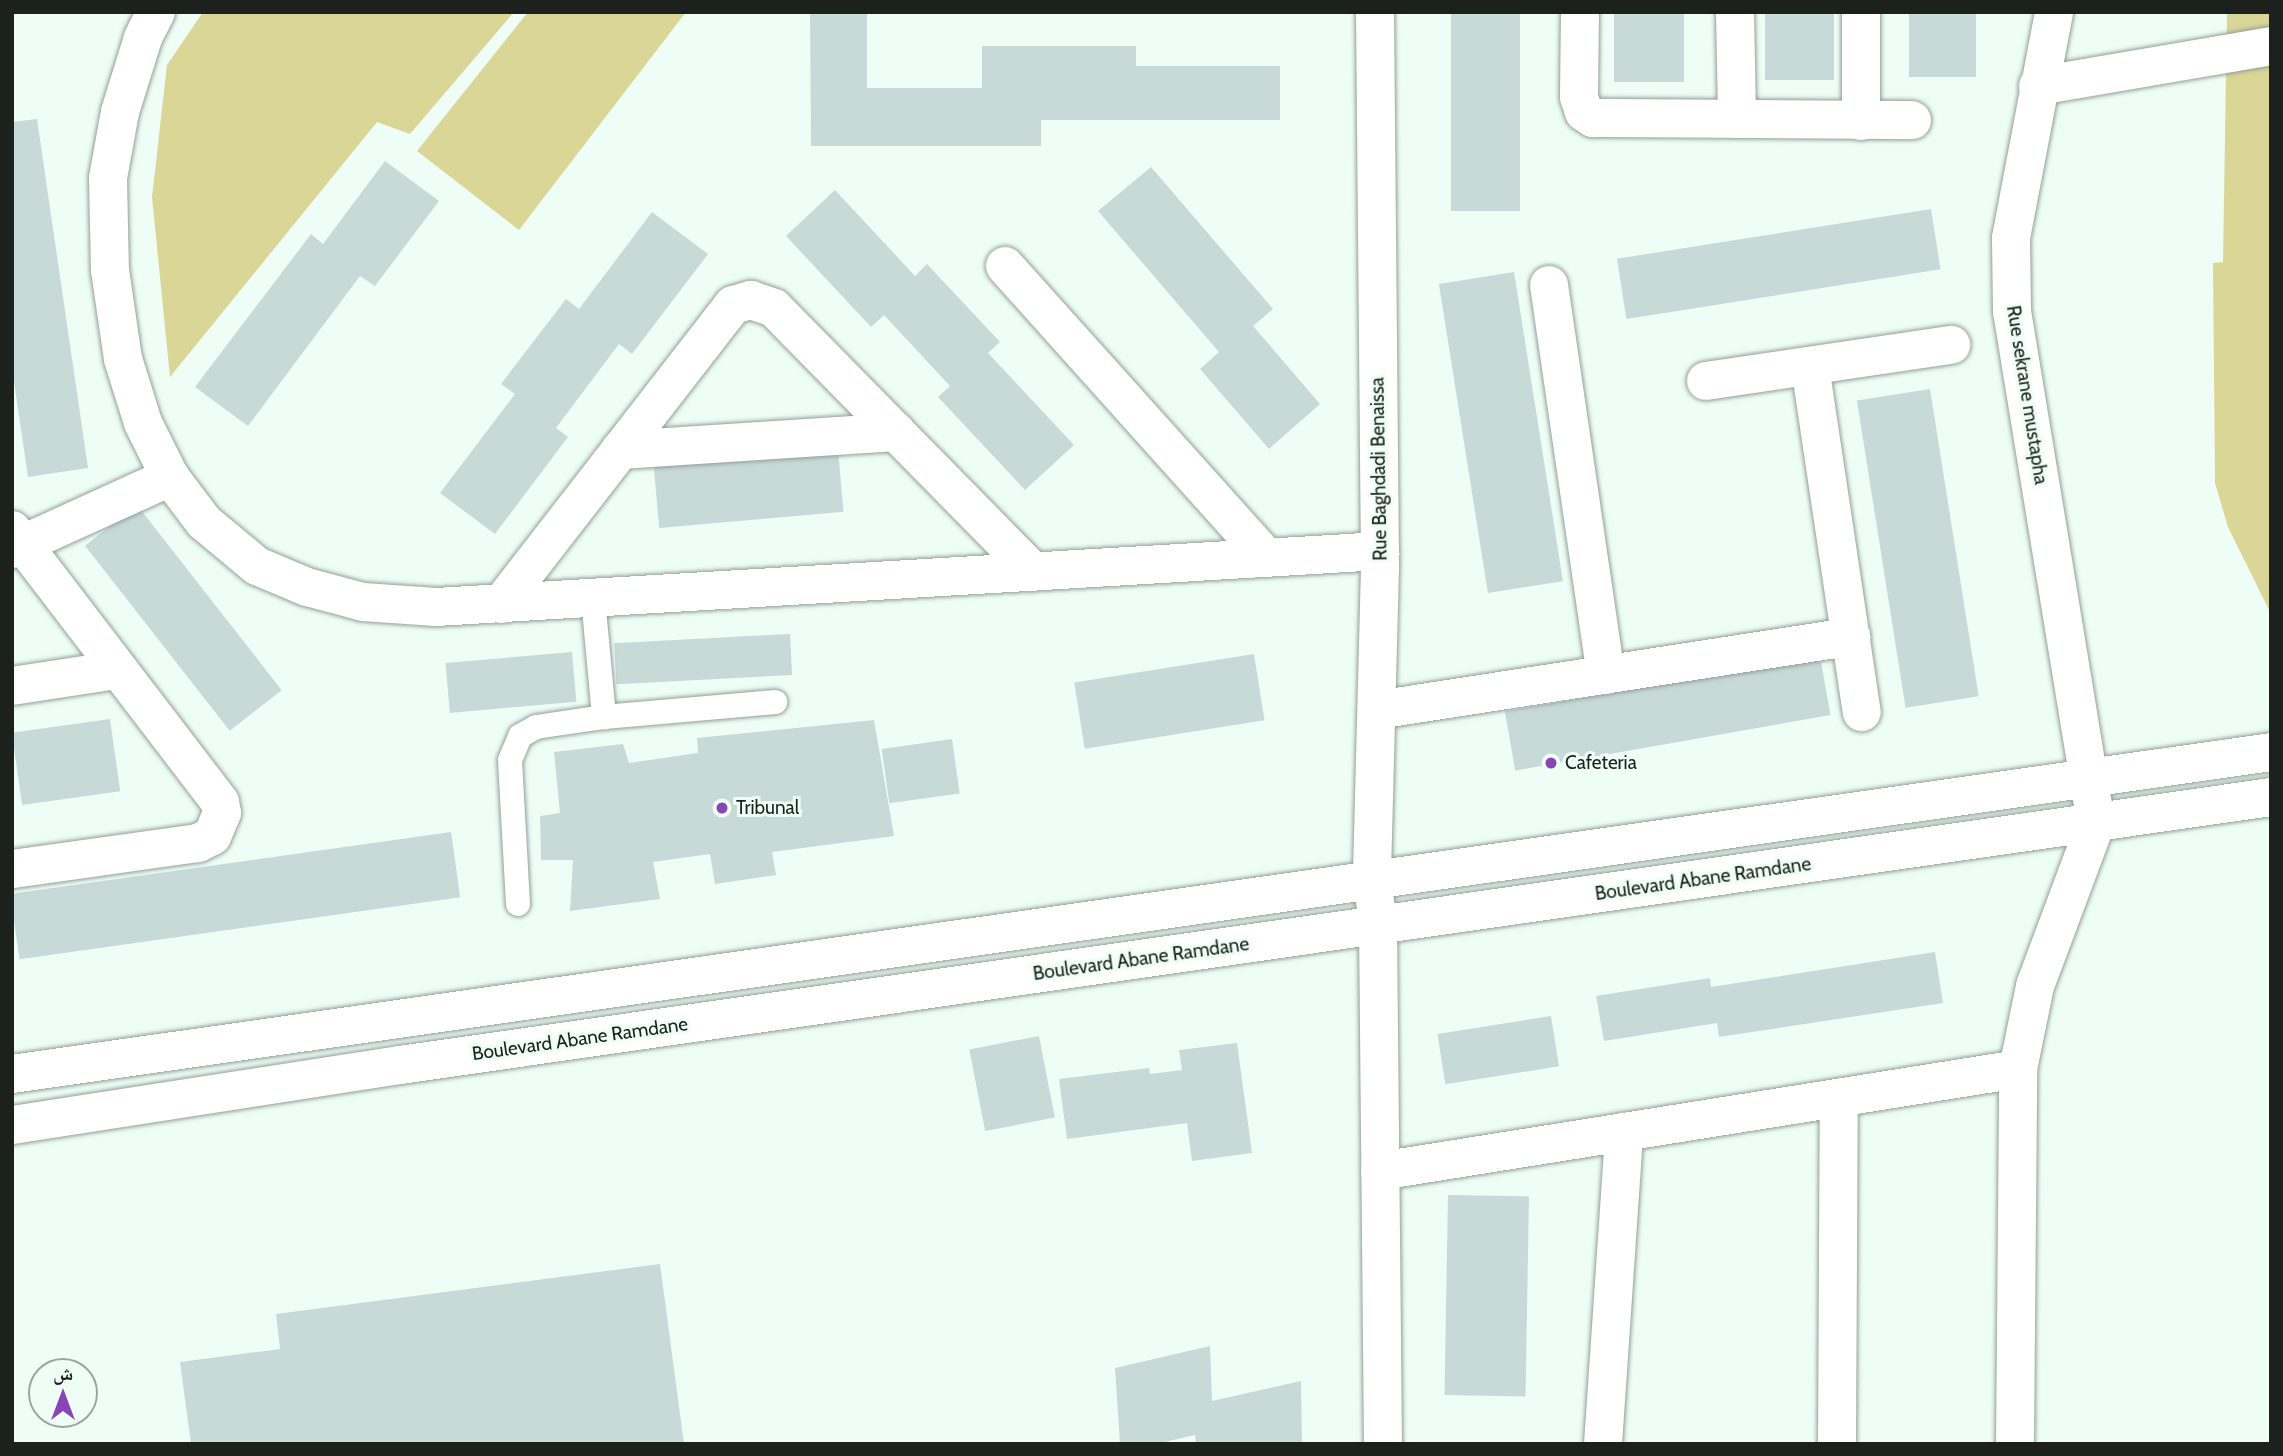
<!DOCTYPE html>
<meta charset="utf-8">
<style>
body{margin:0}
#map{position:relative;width:2283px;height:1456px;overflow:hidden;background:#eefef6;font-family:Cabin,"Noto Naskh Arabic",sans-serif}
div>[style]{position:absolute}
.green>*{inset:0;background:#dad695}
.building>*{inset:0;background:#c7dad8;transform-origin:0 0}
.roads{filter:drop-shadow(0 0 2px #91a098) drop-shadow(0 0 2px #91a098)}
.service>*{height:24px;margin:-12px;padding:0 12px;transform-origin:12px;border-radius:12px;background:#fff}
.minor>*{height:38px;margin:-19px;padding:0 19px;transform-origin:19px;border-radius:19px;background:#fff}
.tertiary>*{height:38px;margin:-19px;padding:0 19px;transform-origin:19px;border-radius:19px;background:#fff}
.secondary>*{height:38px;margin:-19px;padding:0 19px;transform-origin:19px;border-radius:19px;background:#fff}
.dots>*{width:19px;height:19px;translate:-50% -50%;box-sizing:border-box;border:4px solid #eefef6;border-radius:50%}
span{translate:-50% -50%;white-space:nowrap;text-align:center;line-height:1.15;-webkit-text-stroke:6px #eefef6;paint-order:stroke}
.street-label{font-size:19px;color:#1c211e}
.poi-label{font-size:19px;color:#1c211e}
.left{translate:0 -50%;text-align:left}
.frame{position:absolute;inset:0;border:14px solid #1c211e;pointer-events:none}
.north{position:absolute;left:28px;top:1358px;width:70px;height:70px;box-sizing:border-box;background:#eefef6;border:2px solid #9aa6a0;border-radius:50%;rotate:0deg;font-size:19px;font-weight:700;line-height:28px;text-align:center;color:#1c211e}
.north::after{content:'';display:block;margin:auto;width:24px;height:32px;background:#8745b9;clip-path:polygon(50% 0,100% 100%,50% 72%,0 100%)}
</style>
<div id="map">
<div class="green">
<div style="clip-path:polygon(203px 12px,514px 12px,410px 134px,377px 122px,170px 377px,152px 197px,167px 65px)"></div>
<div style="clip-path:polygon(528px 12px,686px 12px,519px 230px,417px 151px)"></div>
<div style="clip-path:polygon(2227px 12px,2271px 12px,2271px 614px,2228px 527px,2215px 483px,2213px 263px,2223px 262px)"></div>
</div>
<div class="building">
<div style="clip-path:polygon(810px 12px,867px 12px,867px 88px,982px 88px,982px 46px,1136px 46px,1136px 66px,1280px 66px,1280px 120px,1041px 120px,1041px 146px,811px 146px)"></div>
<div style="left:1451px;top:12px;width:69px;height:199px"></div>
<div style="left:1614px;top:12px;width:70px;height:70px"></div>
<div style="left:1765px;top:12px;width:69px;height:68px"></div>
<div style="left:1909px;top:12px;width:67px;height:65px"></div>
<div style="clip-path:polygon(37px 119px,88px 468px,28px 477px,12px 368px,12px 122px)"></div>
<div style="clip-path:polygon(385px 161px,439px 201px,375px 286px,360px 276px,248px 426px,195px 387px,311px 234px,323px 244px)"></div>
<div style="clip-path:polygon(1151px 167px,1273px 309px,1253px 326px,1320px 404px,1269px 449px,1200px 369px,1219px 352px,1098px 211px)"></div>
<div style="clip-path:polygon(835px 190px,915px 276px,927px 264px,1000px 342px,988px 353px,1074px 445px,1025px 490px,938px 397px,950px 386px,884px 315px,871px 327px,786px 236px)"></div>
<div style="left:1931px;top:209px;width:61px;height:318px;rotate:81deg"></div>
<div style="clip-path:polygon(652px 212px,708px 254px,632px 354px,619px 344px,556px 428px,568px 437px,495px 534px,440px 493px,515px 394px,501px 384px,566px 299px,579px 309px)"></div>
<div style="left:1514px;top:272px;width:313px;height:76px;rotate:81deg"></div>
<div style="left:1930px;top:389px;width:311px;height:74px;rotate:81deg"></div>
<div style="left:838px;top:449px;width:63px;height:185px;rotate:85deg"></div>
<div style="left:137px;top:505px;width:235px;height:66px;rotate:52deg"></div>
<div style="left:790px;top:634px;width:41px;height:176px;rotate:87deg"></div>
<div style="left:572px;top:652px;width:50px;height:127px;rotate:85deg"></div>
<div style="left:1254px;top:654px;width:67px;height:182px;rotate:81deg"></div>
<div style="left:1820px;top:656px;width:60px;height:320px;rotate:80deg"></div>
<div style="left:110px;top:719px;width:73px;height:99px;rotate:82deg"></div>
<div style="clip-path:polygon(874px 720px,894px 836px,772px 852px,776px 875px,715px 884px,710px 854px,653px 862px,660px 899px,570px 911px,573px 860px,541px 860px,540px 816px,560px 813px,554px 752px,623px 744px,629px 763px,698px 753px,697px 738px)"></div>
<div style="left:952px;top:739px;width:55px;height:71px;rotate:82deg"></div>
<div style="left:451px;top:832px;width:66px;height:445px;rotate:82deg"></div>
<div style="clip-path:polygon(1935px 952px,1943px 1003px,1719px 1037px,1717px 1023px,1604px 1041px,1596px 996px,1710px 978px,1711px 987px)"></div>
<div style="left:1551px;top:1016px;width:51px;height:115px;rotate:81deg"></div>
<div style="left:1039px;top:1036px;width:83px;height:71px;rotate:79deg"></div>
<div style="clip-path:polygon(1237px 1043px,1252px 1153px,1192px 1161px,1187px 1123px,1067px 1139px,1059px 1079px,1149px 1068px,1150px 1074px,1182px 1070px,1179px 1050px)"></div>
<div style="left:1448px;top:1195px;width:81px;height:200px;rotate:1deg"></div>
<div style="clip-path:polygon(660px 1264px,684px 1444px,191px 1444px,180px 1362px,280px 1349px,276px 1314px)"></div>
<div style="clip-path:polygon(1210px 1346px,1212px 1401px,1301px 1381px,1302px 1444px,1196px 1444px,1195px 1435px,1156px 1444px,1120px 1444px,1115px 1368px)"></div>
</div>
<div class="roads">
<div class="service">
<div style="left:593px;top:598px;width:120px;rotate:84.7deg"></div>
<div style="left:518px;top:904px;width:144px;rotate:-93.2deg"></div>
<div style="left:510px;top:760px;width:26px;rotate:-67deg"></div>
<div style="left:520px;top:736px;width:18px;rotate:-29deg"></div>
<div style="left:536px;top:727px;width:69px;rotate:-8.4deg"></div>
<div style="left:604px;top:717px;width:172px;rotate:-5deg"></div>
</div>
<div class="minor">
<div style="left:156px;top:12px;width:29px;rotate:117deg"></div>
<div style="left:143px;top:38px;width:77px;rotate:107.3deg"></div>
<div style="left:120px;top:112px;width:67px;rotate:100.3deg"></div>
<div style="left:108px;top:178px;width:92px;rotate:88.8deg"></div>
<div style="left:110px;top:270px;width:90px;rotate:81.7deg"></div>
<div style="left:123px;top:359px;width:67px;rotate:72.6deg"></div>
<div style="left:143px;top:423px;width:60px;rotate:63.4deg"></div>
<div style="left:170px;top:477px;width:56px;rotate:52.9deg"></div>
<div style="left:204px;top:522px;width:69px;rotate:39.7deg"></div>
<div style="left:257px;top:566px;width:54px;rotate:22.8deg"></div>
<div style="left:307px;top:587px;width:58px;rotate:15deg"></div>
<div style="left:363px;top:602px;width:73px;rotate:3.9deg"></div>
<div style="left:436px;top:607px;width:946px;rotate:-3.39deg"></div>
<div style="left:1580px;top:12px;width:85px;rotate:90.7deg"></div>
<div style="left:1579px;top:97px;width:16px;rotate:72deg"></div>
<div style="left:1584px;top:112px;width:11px;rotate:34deg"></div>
<div style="left:1593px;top:118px;width:319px;rotate:0.4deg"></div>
<div style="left:1735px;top:12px;width:107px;rotate:88.9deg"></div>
<div style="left:2038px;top:86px;width:236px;rotate:-9.7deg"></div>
<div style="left:1861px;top:121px;width:109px;rotate:-90deg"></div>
<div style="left:1005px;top:266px;width:392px;rotate:48.1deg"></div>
<div style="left:1549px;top:285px;width:394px;rotate:81.7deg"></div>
<div style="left:1810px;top:366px;width:350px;rotate:81.5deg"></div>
<div style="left:1706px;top:381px;width:248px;rotate:-8.4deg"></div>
<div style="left:620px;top:450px;width:277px;rotate:-3.7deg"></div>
<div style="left:12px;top:530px;width:342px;rotate:52.6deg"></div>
<div style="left:220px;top:802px;width:11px;rotate:80deg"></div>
<div style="left:222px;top:813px;width:25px;rotate:113deg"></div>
<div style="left:212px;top:836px;width:16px;rotate:153deg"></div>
<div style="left:198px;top:843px;width:188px;rotate:172deg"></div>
<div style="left:12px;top:549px;width:174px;rotate:-24.5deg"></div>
<div style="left:501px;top:604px;width:378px;rotate:-52.2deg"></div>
<div style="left:733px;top:305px;width:19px;rotate:-16deg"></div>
<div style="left:751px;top:300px;width:24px;rotate:19deg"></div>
<div style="left:774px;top:308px;width:370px;rotate:45.5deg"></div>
<div style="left:12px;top:686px;width:106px;rotate:-8.7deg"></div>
<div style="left:1377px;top:710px;width:480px;rotate:-8.8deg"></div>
<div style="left:1380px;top:1171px;width:646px;rotate:-9.08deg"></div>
<div style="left:1603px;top:1444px;width:313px;rotate:-86.1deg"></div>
<div style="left:1837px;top:1444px;width:344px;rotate:-89.7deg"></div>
<div style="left:2015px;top:1444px;width:375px;rotate:-89.5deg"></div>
<div style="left:2018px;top:1069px;width:85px;rotate:-78.4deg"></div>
<div style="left:2035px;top:986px;width:174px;rotate:-69.5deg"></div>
<div style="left:2096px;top:823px;width:519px;rotate:-99.32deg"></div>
<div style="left:2012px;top:311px;width:73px;rotate:-90.8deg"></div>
<div style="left:2011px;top:238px;width:230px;rotate:-79.2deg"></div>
</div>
<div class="tertiary">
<div style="left:1375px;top:12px;width:556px;rotate:89.48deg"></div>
<div style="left:1380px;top:568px;width:309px;rotate:91.5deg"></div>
<div style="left:1372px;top:877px;width:48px;rotate:82.9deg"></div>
<div style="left:1378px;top:925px;width:519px;rotate:89.45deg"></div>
</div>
<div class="secondary">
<div style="left:12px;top:1074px;width:2282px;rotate:-8.11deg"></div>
<div style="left:12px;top:1125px;width:393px;rotate:-8.8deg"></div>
<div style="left:400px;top:1065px;width:1890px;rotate:-8.15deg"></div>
</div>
</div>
<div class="dots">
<div style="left:1551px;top:763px;background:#8745b9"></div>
<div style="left:722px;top:808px;background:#8745b9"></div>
</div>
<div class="street-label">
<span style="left:2027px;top:395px;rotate:81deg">Rue sekrane mustapha</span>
<span style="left:1379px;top:469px;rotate:-91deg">Rue Baghdadi Benaissa</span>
<span style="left:1703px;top:879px;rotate:-8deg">Boulevard Abane Ramdane</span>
<span style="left:1141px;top:959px;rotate:-8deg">Boulevard Abane Ramdane</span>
<span style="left:580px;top:1039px;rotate:-8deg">Boulevard Abane Ramdane</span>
</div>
<div class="poi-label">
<span class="left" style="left:1565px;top:763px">Cafeteria</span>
<span class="left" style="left:736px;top:808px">Tribunal</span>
</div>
<div class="frame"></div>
<div class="north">ش</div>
</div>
